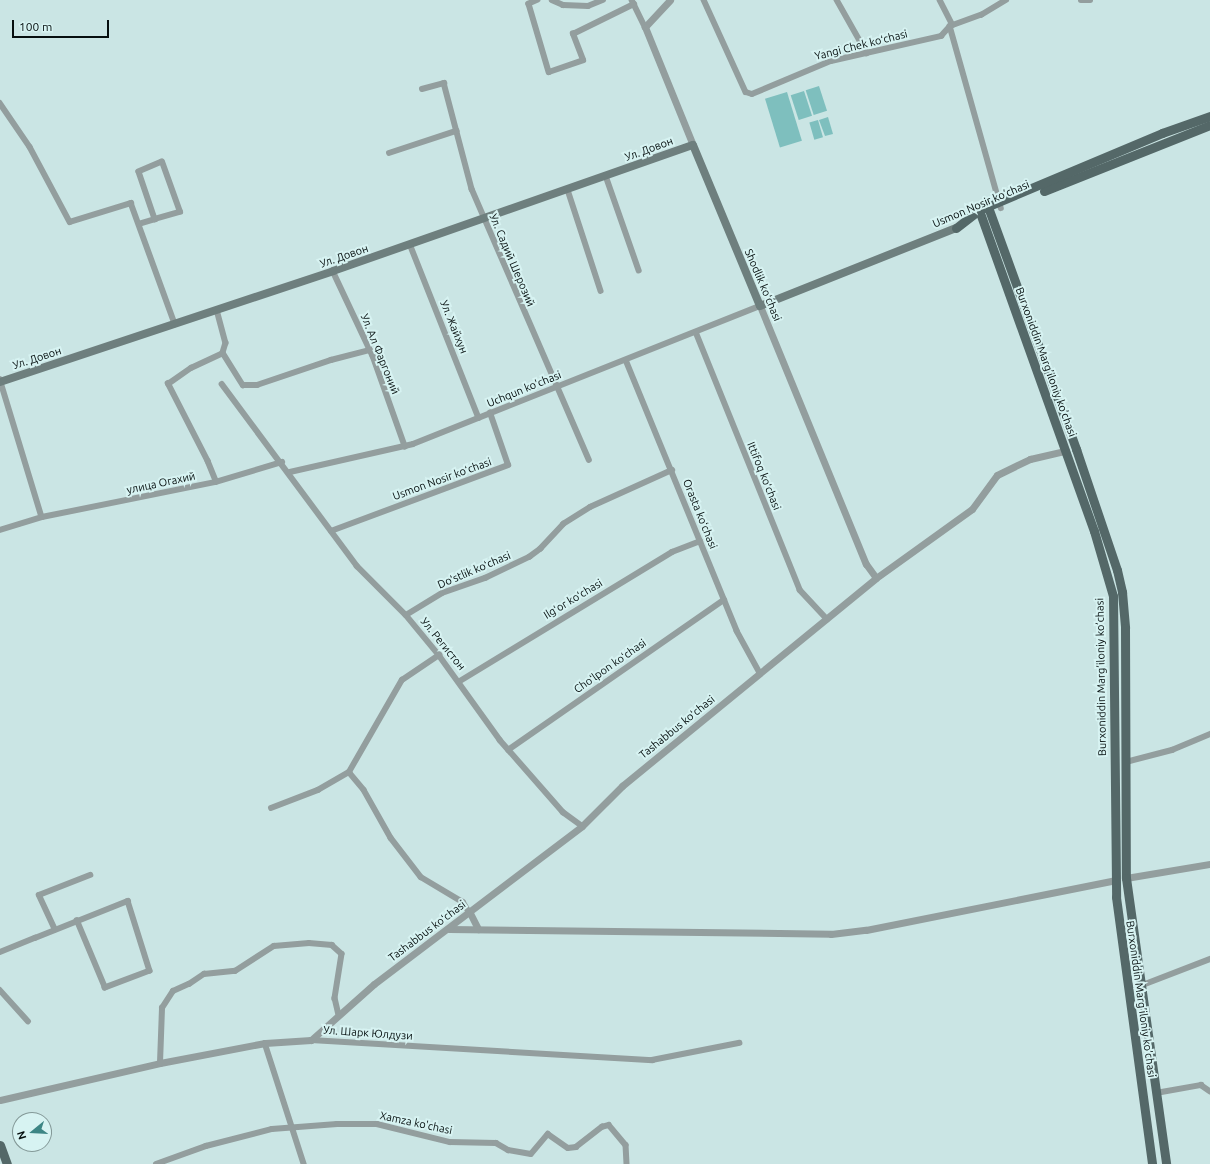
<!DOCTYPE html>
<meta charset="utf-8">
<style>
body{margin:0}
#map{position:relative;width:1210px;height:1164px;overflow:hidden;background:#cae5e4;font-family:Ubuntu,sans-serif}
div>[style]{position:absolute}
.green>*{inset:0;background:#7ebfbe;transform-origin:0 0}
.minor>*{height:5.5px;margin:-2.75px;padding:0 2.75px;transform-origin:2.75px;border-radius:2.75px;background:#939e9e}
.tertiary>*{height:7px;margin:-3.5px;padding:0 3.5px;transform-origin:3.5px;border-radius:3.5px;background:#939e9e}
.secondary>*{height:8px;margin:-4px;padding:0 4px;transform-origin:4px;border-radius:4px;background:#6e7f7e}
.primary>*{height:9px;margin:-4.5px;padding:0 4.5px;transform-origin:4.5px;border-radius:4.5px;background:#546868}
span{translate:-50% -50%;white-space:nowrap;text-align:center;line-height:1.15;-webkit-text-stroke:4px #d7f3f2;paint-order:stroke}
.street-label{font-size:11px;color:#060f0f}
.north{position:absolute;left:12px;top:1112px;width:40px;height:40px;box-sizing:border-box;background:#d7f3f2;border:1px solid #839897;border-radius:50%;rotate:252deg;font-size:11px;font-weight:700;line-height:16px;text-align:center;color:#060f0f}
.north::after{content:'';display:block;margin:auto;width:14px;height:18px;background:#3d8685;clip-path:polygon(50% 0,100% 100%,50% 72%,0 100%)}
.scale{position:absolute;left:12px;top:20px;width:97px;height:18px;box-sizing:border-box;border:2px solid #060f0f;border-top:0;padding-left:5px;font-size:12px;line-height:14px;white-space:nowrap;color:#060f0f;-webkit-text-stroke:3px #d7f3f2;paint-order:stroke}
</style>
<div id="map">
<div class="green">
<div style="left:819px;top:86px;width:26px;height:14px;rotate:72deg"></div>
<div style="left:804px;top:91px;width:26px;height:14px;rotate:72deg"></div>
<div style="left:787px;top:92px;width:51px;height:23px;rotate:73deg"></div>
<div style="clip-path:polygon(828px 117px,833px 134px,825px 136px,819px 120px)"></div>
<div style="left:818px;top:120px;width:18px;height:9px;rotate:74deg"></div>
</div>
<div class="minor">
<div style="left:538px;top:0;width:10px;rotate:156deg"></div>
<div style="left:529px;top:4px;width:71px;rotate:73.6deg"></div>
<div style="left:549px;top:72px;width:36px;rotate:-19deg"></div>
<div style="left:583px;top:60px;width:28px;rotate:-111deg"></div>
<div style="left:573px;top:34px;width:68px;rotate:-26.2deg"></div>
<div style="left:552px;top:0;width:12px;rotate:24deg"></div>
<div style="left:563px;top:5px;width:25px;rotate:2deg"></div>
<div style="left:588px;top:6px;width:16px;rotate:-22deg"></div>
<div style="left:632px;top:0;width:30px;rotate:64deg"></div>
<div style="left:704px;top:0;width:101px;rotate:65.5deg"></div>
<div style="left:746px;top:92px;width:6px;rotate:18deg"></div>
<div style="left:752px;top:94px;width:86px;rotate:-22.7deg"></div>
<div style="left:831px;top:61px;width:113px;rotate:-12.8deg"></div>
<div style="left:941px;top:36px;width:13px;rotate:-48deg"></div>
<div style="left:950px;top:26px;width:33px;rotate:-20deg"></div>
<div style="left:981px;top:15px;width:29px;rotate:-31deg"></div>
<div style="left:837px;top:0;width:61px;rotate:60.5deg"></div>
<div style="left:940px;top:0;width:28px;rotate:63deg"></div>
<div style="left:1081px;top:0;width:9px"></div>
<div style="left:950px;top:26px;width:189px;rotate:74.3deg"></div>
<div style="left:422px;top:89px;width:23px;rotate:-15deg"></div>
<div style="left:444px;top:83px;width:110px;rotate:75.2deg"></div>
<div style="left:472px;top:189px;width:295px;rotate:66.6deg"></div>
<div style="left:0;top:103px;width:53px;rotate:55.7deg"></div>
<div style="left:30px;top:147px;width:85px;rotate:61.9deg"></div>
<div style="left:70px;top:222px;width:64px;rotate:-17.3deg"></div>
<div style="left:131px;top:203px;width:129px;rotate:70deg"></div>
<div style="left:389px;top:153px;width:71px;rotate:-18.2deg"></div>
<div style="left:606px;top:176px;width:100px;rotate:70.7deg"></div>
<div style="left:568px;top:190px;width:106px;rotate:71.9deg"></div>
<div style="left:139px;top:224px;width:17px;rotate:-17deg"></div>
<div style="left:155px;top:219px;width:26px;rotate:-16deg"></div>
<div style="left:180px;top:212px;width:53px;rotate:-109.8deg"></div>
<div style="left:162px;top:162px;width:25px;rotate:157deg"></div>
<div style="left:139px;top:172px;width:50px;rotate:71.2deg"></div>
<div style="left:410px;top:244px;width:187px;rotate:68.4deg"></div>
<div style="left:333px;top:271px;width:94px;rotate:64.8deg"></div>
<div style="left:373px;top:356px;width:96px;rotate:70.4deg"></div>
<div style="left:217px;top:310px;width:34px;rotate:75deg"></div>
<div style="left:226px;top:343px;width:10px;rotate:107deg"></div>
<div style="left:696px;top:332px;width:278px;rotate:68deg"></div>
<div style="left:800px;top:590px;width:40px;rotate:47deg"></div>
<div style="left:626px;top:360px;width:293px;rotate:67.7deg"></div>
<div style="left:737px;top:631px;width:48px;rotate:61.3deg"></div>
<div style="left:0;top:379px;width:144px;rotate:73.1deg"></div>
<div style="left:222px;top:384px;width:227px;rotate:53.4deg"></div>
<div style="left:357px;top:566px;width:69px;rotate:45deg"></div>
<div style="left:406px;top:615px;width:52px;rotate:50.5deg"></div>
<div style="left:439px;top:655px;width:105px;rotate:54.3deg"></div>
<div style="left:500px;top:740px;width:96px;rotate:48.8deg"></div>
<div style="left:563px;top:812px;width:24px;rotate:36deg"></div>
<div style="left:290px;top:472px;width:126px;rotate:-12.8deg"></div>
<div style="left:413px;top:444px;width:373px;rotate:-21.7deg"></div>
<div style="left:216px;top:482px;width:22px;rotate:-112deg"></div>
<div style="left:208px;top:462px;width:88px;rotate:-117.1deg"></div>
<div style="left:168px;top:384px;width:28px;rotate:-35deg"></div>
<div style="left:191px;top:368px;width:35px;rotate:-25deg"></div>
<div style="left:223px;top:353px;width:38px;rotate:58deg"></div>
<div style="left:243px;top:385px;width:14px"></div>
<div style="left:257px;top:385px;width:78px;rotate:-18.7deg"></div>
<div style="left:331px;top:360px;width:40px;rotate:-14.4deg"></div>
<div style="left:0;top:530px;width:44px;rotate:-17.2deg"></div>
<div style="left:42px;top:517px;width:177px;rotate:-11.4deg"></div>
<div style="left:216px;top:482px;width:69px;rotate:-16.9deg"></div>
<div style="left:331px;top:531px;width:189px;rotate:-20.4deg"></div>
<div style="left:508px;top:465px;width:55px;rotate:-109.1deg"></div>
<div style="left:406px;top:615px;width:42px;rotate:-31.4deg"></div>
<div style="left:442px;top:593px;width:46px;rotate:-19.2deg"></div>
<div style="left:485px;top:578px;width:49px;rotate:-25.5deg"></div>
<div style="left:529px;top:557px;width:14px;rotate:-36deg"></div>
<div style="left:540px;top:549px;width:34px;rotate:-47deg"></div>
<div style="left:563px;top:524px;width:32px;rotate:-32deg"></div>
<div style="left:590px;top:507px;width:90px;rotate:-24.3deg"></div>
<div style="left:460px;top:681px;width:248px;rotate:-31.3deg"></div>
<div style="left:672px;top:552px;width:30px;rotate:-21deg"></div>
<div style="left:508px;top:750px;width:263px;rotate:-34.8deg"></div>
<div style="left:1126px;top:762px;width:48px;rotate:-14.6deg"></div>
<div style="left:1172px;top:750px;width:41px;rotate:-22.8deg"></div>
<div style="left:349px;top:772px;width:23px;rotate:50deg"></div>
<div style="left:364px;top:790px;width:55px;rotate:60.6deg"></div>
<div style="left:391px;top:838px;width:49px;rotate:52.4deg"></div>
<div style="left:421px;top:877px;width:49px;rotate:30.8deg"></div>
<div style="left:463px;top:902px;width:13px;rotate:58deg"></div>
<div style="left:271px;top:808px;width:50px;rotate:-21deg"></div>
<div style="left:318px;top:790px;width:36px;rotate:-30deg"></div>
<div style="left:349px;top:772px;width:106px;rotate:-60.1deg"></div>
<div style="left:402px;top:680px;width:45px;rotate:-34deg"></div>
<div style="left:55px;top:930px;width:38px;rotate:-115deg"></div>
<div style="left:39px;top:895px;width:55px;rotate:-21.4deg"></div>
<div style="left:0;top:952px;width:38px;rotate:-22deg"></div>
<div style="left:35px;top:938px;width:100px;rotate:-21.7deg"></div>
<div style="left:128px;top:901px;width:73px;rotate:72.6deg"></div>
<div style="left:150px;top:971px;width:48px;rotate:159.3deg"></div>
<div style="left:105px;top:988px;width:73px;rotate:-112.7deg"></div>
<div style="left:1140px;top:986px;width:75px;rotate:-21.1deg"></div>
<div style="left:0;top:990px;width:42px;rotate:47.9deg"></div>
<div style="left:311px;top:1040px;width:342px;rotate:3.4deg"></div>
<div style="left:652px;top:1060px;width:89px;rotate:-11.1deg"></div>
<div style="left:265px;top:1043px;width:127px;rotate:72.1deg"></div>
<div style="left:160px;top:1063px;width:55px;rotate:-87.9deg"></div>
<div style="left:162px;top:1008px;width:20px;rotate:-57deg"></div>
<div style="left:173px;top:991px;width:17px;rotate:-24deg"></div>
<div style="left:189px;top:984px;width:18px;rotate:-34deg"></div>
<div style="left:204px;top:974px;width:31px;rotate:-6deg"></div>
<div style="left:235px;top:971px;width:46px;rotate:-32.7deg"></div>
<div style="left:274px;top:946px;width:35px;rotate:-5deg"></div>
<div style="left:309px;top:943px;width:23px;rotate:5deg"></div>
<div style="left:332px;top:945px;width:13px;rotate:42deg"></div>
<div style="left:342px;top:954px;width:45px;rotate:99deg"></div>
<div style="left:335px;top:998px;width:17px;rotate:77deg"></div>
<div style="left:1156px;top:1093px;width:46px;rotate:-10.1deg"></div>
<div style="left:1201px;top:1085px;width:11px;rotate:34deg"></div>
<div style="left:156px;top:1164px;width:53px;rotate:-19.8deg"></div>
<div style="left:206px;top:1146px;width:68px;rotate:-14.4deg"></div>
<div style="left:272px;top:1129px;width:65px;rotate:-4.4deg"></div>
<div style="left:337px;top:1124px;width:40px"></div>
<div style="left:377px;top:1124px;width:75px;rotate:13.9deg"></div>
<div style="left:450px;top:1142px;width:46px;rotate:1.2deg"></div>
<div style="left:496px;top:1143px;width:14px;rotate:30deg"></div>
<div style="left:508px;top:1150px;width:23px;rotate:10deg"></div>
<div style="left:531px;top:1154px;width:26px;rotate:-50deg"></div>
<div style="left:548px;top:1134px;width:24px;rotate:35deg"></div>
<div style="left:568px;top:1148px;width:8px;rotate:-7deg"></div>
<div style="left:576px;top:1147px;width:33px;rotate:-38deg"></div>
<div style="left:602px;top:1127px;width:7px;rotate:-16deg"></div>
<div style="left:609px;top:1125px;width:26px;rotate:50deg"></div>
<div style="left:626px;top:1145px;width:19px;rotate:87deg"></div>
</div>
<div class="tertiary">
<div style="left:670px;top:0;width:37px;rotate:133deg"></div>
<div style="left:645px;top:27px;width:127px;rotate:67.9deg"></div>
<div style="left:760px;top:306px;width:279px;rotate:67.7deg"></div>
<div style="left:866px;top:564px;width:17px;rotate:54deg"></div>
<div style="left:1126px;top:878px;width:85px;rotate:-9.5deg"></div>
<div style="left:470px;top:913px;width:18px;rotate:63deg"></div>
<div style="left:449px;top:929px;width:382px;rotate:0.7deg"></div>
<div style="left:831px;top:934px;width:35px;rotate:-7deg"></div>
<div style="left:866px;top:930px;width:255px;rotate:-11.3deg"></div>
<div style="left:0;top:1100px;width:164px;rotate:-13deg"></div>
<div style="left:160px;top:1063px;width:107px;rotate:-10.8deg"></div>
<div style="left:265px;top:1043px;width:46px;rotate:-3.7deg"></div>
<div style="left:311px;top:1040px;width:84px;rotate:-41.6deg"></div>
<div style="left:374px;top:984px;width:261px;rotate:-37.2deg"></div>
<div style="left:582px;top:826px;width:57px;rotate:-45deg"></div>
<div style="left:622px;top:786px;width:328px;rotate:-39.3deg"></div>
<div style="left:876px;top:578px;width:118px;rotate:-35.7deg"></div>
<div style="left:972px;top:509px;width:42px;rotate:-53.7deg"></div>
<div style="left:997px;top:475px;width:37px;rotate:-26deg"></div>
<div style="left:1030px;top:459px;width:37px;rotate:-13deg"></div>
</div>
<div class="secondary">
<div style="left:0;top:382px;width:351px;rotate:-18.4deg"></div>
<div style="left:333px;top:271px;width:381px;rotate:-19.3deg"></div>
<div style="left:693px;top:145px;width:174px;rotate:67.4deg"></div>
<div style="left:760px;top:306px;width:211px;rotate:-21.7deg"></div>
</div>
<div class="primary">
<div style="left:1044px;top:191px;width:179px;rotate:-21.7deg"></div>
<div style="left:988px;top:207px;width:258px;rotate:70deg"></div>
<div style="left:1076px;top:449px;width:128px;rotate:71.3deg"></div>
<div style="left:1117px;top:570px;width:23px;rotate:77deg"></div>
<div style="left:1122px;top:592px;width:36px;rotate:85deg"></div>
<div style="left:1125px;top:628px;width:250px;rotate:89.8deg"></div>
<div style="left:1126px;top:878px;width:289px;rotate:82deg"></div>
<div style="left:979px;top:210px;width:341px;rotate:70.3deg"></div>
<div style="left:1094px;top:531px;width:68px;rotate:73.7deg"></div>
<div style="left:1113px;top:596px;width:301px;rotate:89.4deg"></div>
<div style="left:1116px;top:897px;width:269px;rotate:82.3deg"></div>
<div style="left:956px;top:228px;width:29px;rotate:-38deg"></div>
<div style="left:979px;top:210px;width:199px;rotate:-22.8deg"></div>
<div style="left:1162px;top:133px;width:51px;rotate:-19.5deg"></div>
<div style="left:0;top:1145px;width:20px;rotate:70deg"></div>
</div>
<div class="street-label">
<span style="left:861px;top:45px;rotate:-14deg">Yangi Chek koʻchasi</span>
<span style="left:649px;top:149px;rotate:-20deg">Ул. Довон</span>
<span style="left:981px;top:204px;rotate:-23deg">Usmon Nosir ko‘chasi</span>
<span style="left:344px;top:256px;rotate:-19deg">Ул. Довон</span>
<span style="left:512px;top:260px;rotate:67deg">Ул. Садий Шерозий</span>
<span style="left:763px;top:285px;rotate:67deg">Shodlik koʻchasi</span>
<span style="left:454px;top:327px;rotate:68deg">Ул. Жайхун</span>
<span style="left:380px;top:354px;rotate:68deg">Ул. Ал Фаргоний</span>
<span style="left:37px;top:358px;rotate:-18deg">Ул. Довон</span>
<span style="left:1046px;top:362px;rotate:70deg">Burxoniddin Marg’iloniy ko’chasi</span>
<span style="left:524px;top:389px;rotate:-22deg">Uchqun ko'chasi</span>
<span style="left:764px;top:476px;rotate:68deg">Ittifoq koʻchasi</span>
<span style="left:442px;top:479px;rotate:-20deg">Usmon Nosir koʻchasi</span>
<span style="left:161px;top:483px;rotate:-12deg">улица Огахий</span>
<span style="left:700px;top:514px;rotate:68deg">Orasta koʻchasi</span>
<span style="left:474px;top:570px;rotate:-23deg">Doʻstlik koʻchasi</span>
<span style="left:573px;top:599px;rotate:-31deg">Ilgʻor koʻchasi</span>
<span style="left:443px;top:644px;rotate:51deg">Ул. Регистон</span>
<span style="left:610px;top:666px;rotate:-35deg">Choʻlpon koʻchasi</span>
<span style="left:1101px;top:677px;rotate:-91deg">Burxoniddin Marg’iloniy ko’chasi</span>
<span style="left:677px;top:727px;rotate:-39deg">Tashabbus koʻchasi</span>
<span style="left:427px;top:931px;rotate:-37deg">Tashabbus koʻchasi</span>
<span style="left:1141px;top:999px;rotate:82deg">Burxoniddin Marg’iloniy ko’chasi</span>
<span style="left:368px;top:1033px;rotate:4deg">Ул. Шарк Юлдузи</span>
<span style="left:416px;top:1123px;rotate:12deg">Xamza ko'chasi</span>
</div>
<div class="north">N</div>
<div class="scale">100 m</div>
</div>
